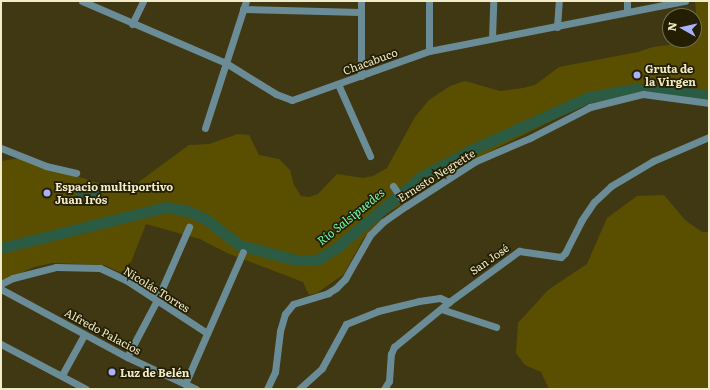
<!DOCTYPE html>
<meta charset="utf-8">
<style>
body{margin:0}
#map{position:relative;width:710px;height:390px;overflow:hidden;background:#3f3813;font-family:Literata,serif}
div>[style]{position:absolute}
.green>*{inset:0;background:#5a4f01}
.water>*{inset:0;background:#2b5b43;transform-origin:0 0}
.river>*{height:11px;margin:-5.5px;padding:0 5.5px;transform-origin:5.5px;border-radius:5.5px;background:#2b5b43}
.street>*{height:7px;margin:-3.5px;padding:0 3.5px;transform-origin:3.5px;border-radius:3.5px;background:#6a8c97}
.dots>*{width:11px;height:11px;translate:-50% -50%;box-sizing:border-box;border:2px solid #241f03;border-radius:50%}
span{translate:-50% -50%;white-space:nowrap;text-align:center;line-height:1.15;-webkit-text-stroke:3.5px #241f03;paint-order:stroke}
.street-label{font-size:11px;color:#f1ebc9}
.poi-label{font-size:11px;color:#f1ebc9;font-weight:700}
.left{translate:0 -50%;text-align:left}
.water-label{font-size:12px;color:#6fffba;font-style:italic}
.frame{position:absolute;inset:0;border:2px solid #f1ebc9;pointer-events:none}
.north{position:absolute;left:662px;top:8px;width:40px;height:40px;box-sizing:border-box;background:#241f03;border:1px solid #767152;border-radius:50%;rotate:278deg;font-size:11px;font-weight:700;line-height:16px;text-align:center;color:#f1ebc9}
.north::after{content:'';display:block;margin:auto;width:14px;height:18px;background:#a9b0fc;clip-path:polygon(50% 0,100% 100%,50% 72%,0 100%)}
</style>
<div id="map">
<div class="green">
<div style="clip-path:polygon(695px 1px,709px 1px,709px 91px,671px 84px,588px 103px,460px 166px,385px 215px,363px 239px,344px 274px,317px 293px,309px 295px,303px 282px,227px 253px,200px 239px,146px 224px,126px 275px,104px 265px,53px 263px,34px 267px,1px 282px,1px 161px,21px 158px,135px 195px,140px 181px,189px 145px,209px 144px,238px 134px,249px 135px,259px 155px,279px 159px,290px 170px,294px 185px,301px 196px,309px 197px,318px 194px,337px 174px,363px 178px,373px 176px,387px 168px,415px 117px,429px 100px,450px 86px,465px 81px,500px 91px,523px 88px,535px 85px,559px 67px,638px 52px,653px 47px,691px 42px,694px 40px,697px 26px)"></div>
<div style="clip-path:polygon(664px 195px,685px 220px,702px 232px,709px 232px,709px 389px,549px 389px,541px 372px,525px 365px,516px 353px,518px 323px,548px 290px,587px 264px,607px 218px,637px 196px)"></div>
</div>
<div class="water">
<div style="left:76px;top:185px;width:24px;height:12px;rotate:5deg"></div>
</div>
<div class="river">
<div style="left:1px;top:248px;width:169px;rotate:-14deg"></div>
<div style="left:165px;top:207px;width:23px;rotate:10deg"></div>
<div style="left:188px;top:211px;width:21px;rotate:25deg"></div>
<div style="left:207px;top:220px;width:41px;rotate:38deg"></div>
<div style="left:239px;top:245px;width:59px;rotate:14.7deg"></div>
<div style="left:296px;top:260px;width:21px"></div>
<div style="left:317px;top:260px;width:22px;rotate:-32deg"></div>
<div style="left:336px;top:248px;width:112px;rotate:-39.9deg"></div>
<div style="left:422px;top:176px;width:58px;rotate:-27.9deg"></div>
<div style="left:473px;top:149px;width:127px;rotate:-24.1deg"></div>
<div style="left:589px;top:97px;width:46px;rotate:-10.1deg"></div>
<div style="left:634px;top:89px;width:75px;rotate:4.6deg"></div>
</div>
<div class="street">
<div style="left:82px;top:1px;width:157px;rotate:23.3deg"></div>
<div style="left:226px;top:63px;width:59px;rotate:31.8deg"></div>
<div style="left:276px;top:94px;width:17px;rotate:21deg"></div>
<div style="left:292px;top:100px;width:145px;rotate:-19.7deg"></div>
<div style="left:429px;top:51px;width:261px;rotate:-11.1deg"></div>
<div style="left:243px;top:9px;width:117px;rotate:1.5deg"></div>
<div style="left:627px;top:12px;width:11px;rotate:-90deg"></div>
<div style="left:132px;top:24px;width:25px;rotate:-64deg"></div>
<div style="left:557px;top:27px;width:26px;rotate:-86deg"></div>
<div style="left:492px;top:38px;width:37px;rotate:-88deg"></div>
<div style="left:429px;top:51px;width:50px;rotate:-90deg"></div>
<div style="left:361px;top:76px;width:75px;rotate:-90deg"></div>
<div style="left:338px;top:84px;width:79px;rotate:66deg"></div>
<div style="left:205px;top:128px;width:133px;rotate:-72.1deg"></div>
<div style="left:1px;top:148px;width:48px;rotate:21.8deg"></div>
<div style="left:46px;top:166px;width:31px;rotate:13deg"></div>
<div style="left:393px;top:186px;width:14px;rotate:56deg"></div>
<div style="left:1px;top:284px;width:13px;rotate:-27deg"></div>
<div style="left:13px;top:278px;width:44px;rotate:-14.3deg"></div>
<div style="left:56px;top:267px;width:44px;rotate:1.3deg"></div>
<div style="left:100px;top:268px;width:29px;rotate:25deg"></div>
<div style="left:126px;top:280px;width:97px;rotate:33.2deg"></div>
<div style="left:1px;top:289px;width:143px;rotate:28.4deg"></div>
<div style="left:127px;top:357px;width:76px;rotate:24.9deg"></div>
<div style="left:441px;top:309px;width:58px;rotate:18.1deg"></div>
<div style="left:1px;top:344px;width:96px;rotate:27.9deg"></div>
<div style="left:127px;top:357px;width:64px;rotate:-62.2deg"></div>
<div style="left:157px;top:300px;width:80px;rotate:-66.3deg"></div>
<div style="left:62px;top:375px;width:46px;rotate:-61.2deg"></div>
<div style="left:185px;top:384px;width:144px;rotate:-66.3deg"></div>
<div style="left:267px;top:389px;width:19px;rotate:-65deg"></div>
<div style="left:275px;top:372px;width:41px;rotate:-83deg"></div>
<div style="left:280px;top:331px;width:18px;rotate:-74deg"></div>
<div style="left:285px;top:314px;width:13px;rotate:-51deg"></div>
<div style="left:293px;top:304px;width:37px;rotate:-17deg"></div>
<div style="left:328px;top:293px;width:9px;rotate:-32deg"></div>
<div style="left:336px;top:288px;width:13px;rotate:-45deg"></div>
<div style="left:345px;top:279px;width:51px;rotate:-60.4deg"></div>
<div style="left:370px;top:235px;width:18px;rotate:-45deg"></div>
<div style="left:383px;top:222px;width:28px;rotate:-35deg"></div>
<div style="left:406px;top:206px;width:83px;rotate:-32.7deg"></div>
<div style="left:476px;top:161px;width:59px;rotate:-23.1deg"></div>
<div style="left:530px;top:138px;width:68px;rotate:-27.3deg"></div>
<div style="left:590px;top:107px;width:55px;rotate:-13.8deg"></div>
<div style="left:643px;top:94px;width:67px;rotate:7.8deg"></div>
<div style="left:299px;top:389px;width:31px;rotate:-42deg"></div>
<div style="left:322px;top:368px;width:50px;rotate:-61.4deg"></div>
<div style="left:346px;top:324px;width:35px;rotate:-22deg"></div>
<div style="left:378px;top:311px;width:42px;rotate:-13.7deg"></div>
<div style="left:419px;top:301px;width:21px;rotate:-8deg"></div>
<div style="left:440px;top:298px;width:10px;rotate:24deg"></div>
<div style="left:384px;top:389px;width:9px;rotate:-58deg"></div>
<div style="left:389px;top:381px;width:27px;rotate:-86deg"></div>
<div style="left:391px;top:354px;width:8px;rotate:-67deg"></div>
<div style="left:394px;top:347px;width:71px;rotate:-39.3deg"></div>
<div style="left:449px;top:302px;width:87px;rotate:-36.1deg"></div>
<div style="left:519px;top:251px;width:42px;rotate:8.1deg"></div>
<div style="left:561px;top:257px;width:6px;rotate:-45deg"></div>
<div style="left:565px;top:253px;width:36px;rotate:-63deg"></div>
<div style="left:581px;top:221px;width:23px;rotate:-56deg"></div>
<div style="left:594px;top:202px;width:23px;rotate:-43deg"></div>
<div style="left:611px;top:186px;width:49px;rotate:-30.8deg"></div>
<div style="left:653px;top:161px;width:61px;rotate:-23.2deg"></div>
</div>
<div class="dots">
<div style="left:637px;top:75px;background:#a9b0fc"></div>
<div style="left:47px;top:193px;background:#a9b0fc"></div>
<div style="left:112px;top:372px;background:#a9b0fc"></div>
</div>
<div class="street-label">
<span style="left:370px;top:61px;rotate:-20deg">Chacabuco</span>
<span style="left:436px;top:175px;rotate:-32deg">Ernesto Negrette</span>
<span style="left:489px;top:259px;rotate:-35deg">San José</span>
<span style="left:157px;top:289px;rotate:32deg">Nicolás Torres</span>
<span style="left:103px;top:331px;rotate:28deg">Alfredo Palacios</span>
</div>
<div class="poi-label">
<span class="left" style="left:645px;top:75px">Gruta de<br>la Virgen</span>
<span class="left" style="left:55px;top:193px">Espacio multiportivo<br>Juan Irós</span>
<span class="left" style="left:120px;top:372px">Luz de Belén</span>
</div>
<div class="water-label">
<span style="left:351px;top:217px;rotate:-39deg">Río Salsipuedes</span>
</div>
<div class="frame"></div>
<div class="north">N</div>
</div>
